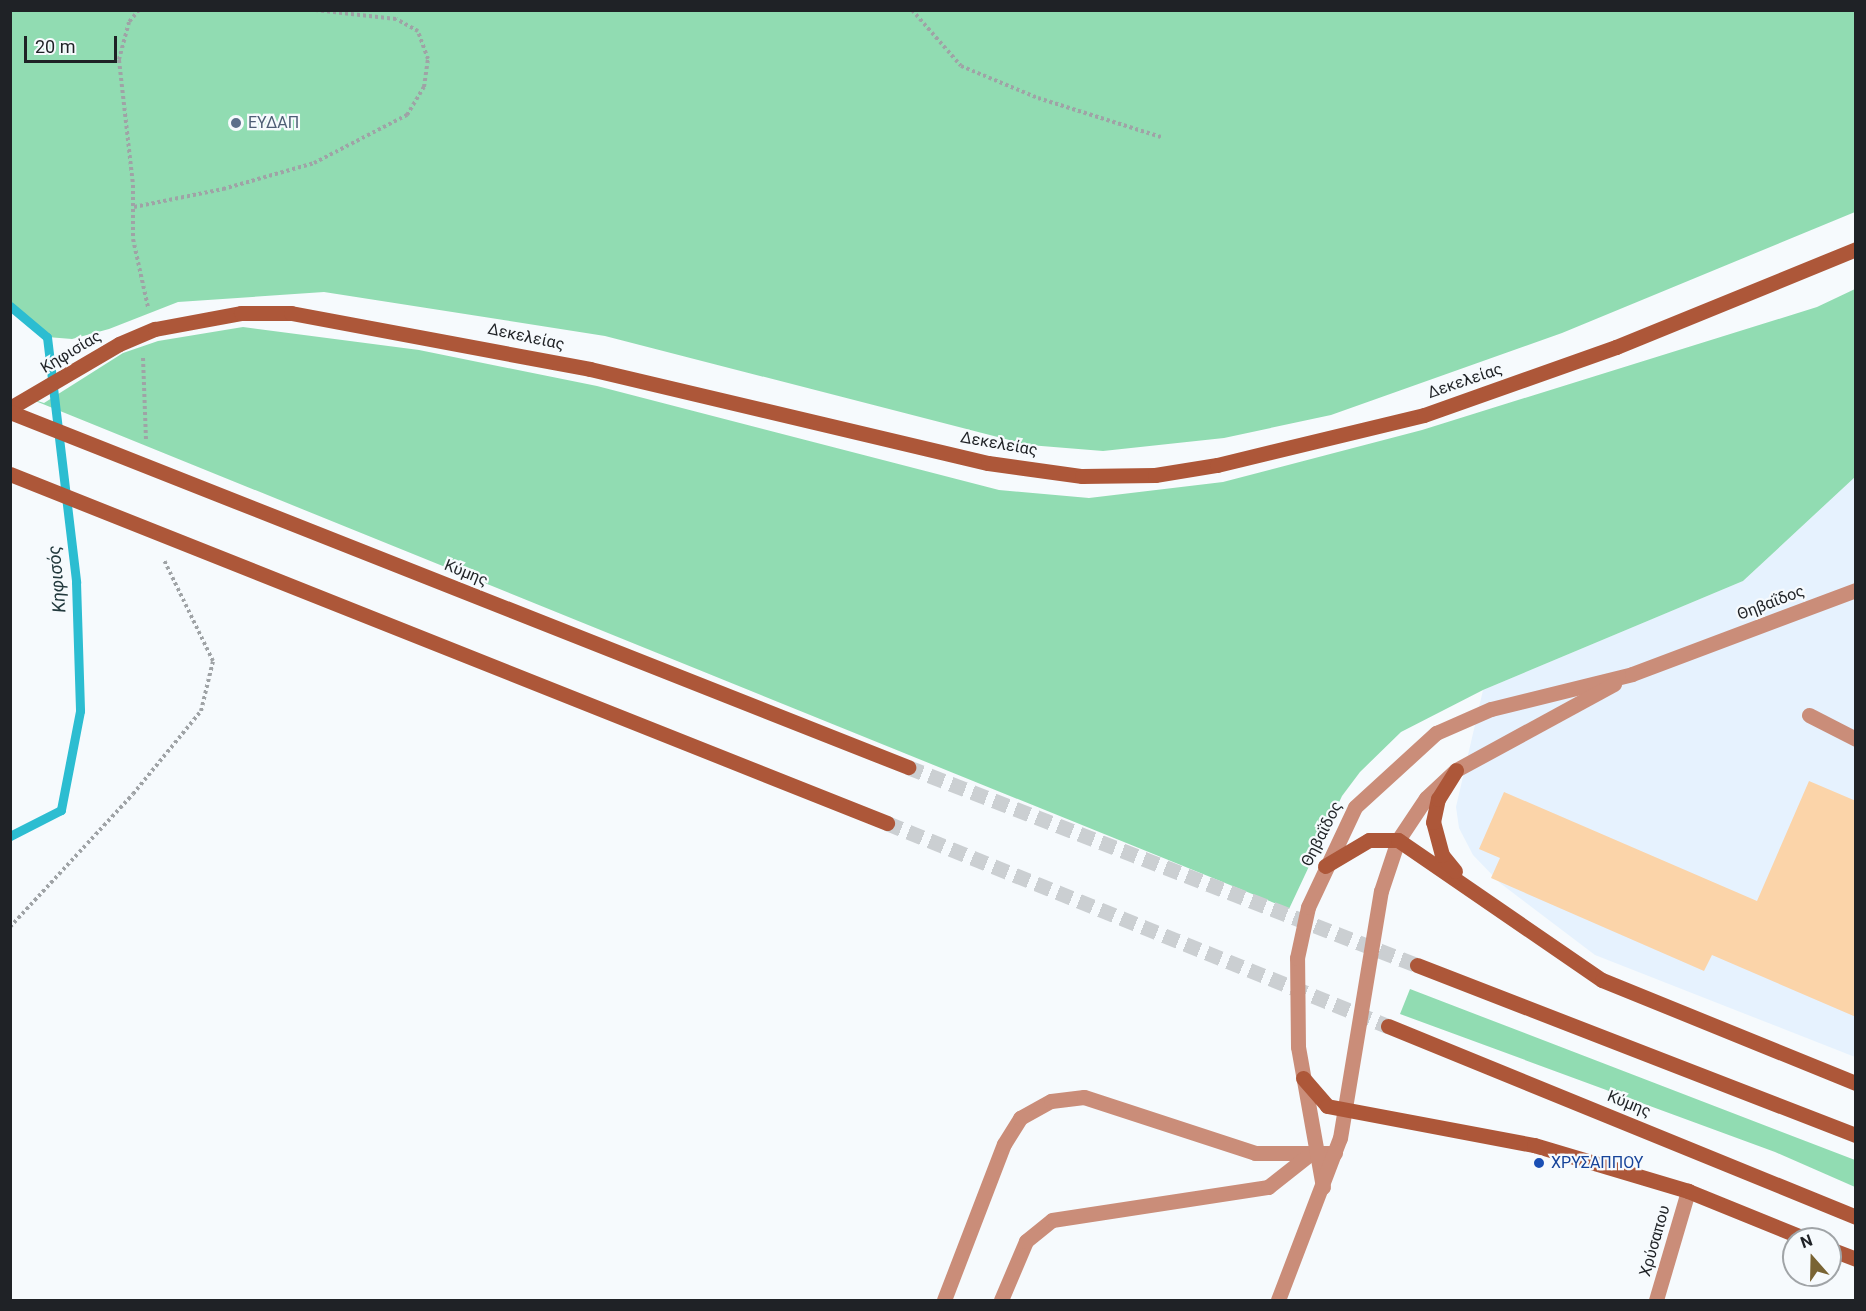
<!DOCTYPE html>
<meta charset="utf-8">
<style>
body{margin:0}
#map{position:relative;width:1866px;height:1311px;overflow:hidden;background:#f6fafd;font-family:Roboto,sans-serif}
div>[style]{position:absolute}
.built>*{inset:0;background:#e6f2fe}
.green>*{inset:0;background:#91dcb2}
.stream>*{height:9px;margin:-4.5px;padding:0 4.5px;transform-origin:4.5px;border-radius:4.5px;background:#2cbdd1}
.building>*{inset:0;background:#fbd4a9}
.secondary-tunnel>*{height:15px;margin-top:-7.5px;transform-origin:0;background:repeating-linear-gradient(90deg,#cbcfd2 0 15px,transparent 0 23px)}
.path>*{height:4px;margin-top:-2px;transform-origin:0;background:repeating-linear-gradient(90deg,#9fa3a6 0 3px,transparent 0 6px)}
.lane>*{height:15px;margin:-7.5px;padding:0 7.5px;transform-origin:7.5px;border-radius:7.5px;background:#ca8d79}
.street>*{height:15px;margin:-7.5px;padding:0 7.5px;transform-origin:7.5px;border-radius:7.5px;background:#ca8d79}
.secondary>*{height:15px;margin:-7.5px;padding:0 7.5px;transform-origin:7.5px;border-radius:7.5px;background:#ad5739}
.dots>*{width:16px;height:16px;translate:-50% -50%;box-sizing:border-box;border:3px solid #f6fafd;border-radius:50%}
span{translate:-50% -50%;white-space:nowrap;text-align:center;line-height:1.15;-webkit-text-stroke:4.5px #f6fafd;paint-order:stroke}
.service-label{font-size:16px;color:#4e5e75}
.left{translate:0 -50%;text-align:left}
.street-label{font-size:16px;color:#1f2226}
.transit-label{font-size:16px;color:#164399}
.water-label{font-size:18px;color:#22393d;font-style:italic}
.frame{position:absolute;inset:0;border:12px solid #1f2226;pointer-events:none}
.north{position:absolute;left:1782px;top:1227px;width:60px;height:60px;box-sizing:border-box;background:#f6fafd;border:2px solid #a0a4a7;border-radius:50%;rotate:340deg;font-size:16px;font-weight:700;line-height:24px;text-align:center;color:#1f2226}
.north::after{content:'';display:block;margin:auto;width:21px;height:27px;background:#796434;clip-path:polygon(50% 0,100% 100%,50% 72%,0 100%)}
.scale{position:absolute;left:24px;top:36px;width:93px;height:27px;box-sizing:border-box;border:3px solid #1f2226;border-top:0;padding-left:8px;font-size:18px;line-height:21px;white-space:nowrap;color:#1f2226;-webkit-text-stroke:4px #f6fafd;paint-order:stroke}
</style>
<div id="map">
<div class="built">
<div style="clip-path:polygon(1855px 477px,1855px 1057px,1595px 955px,1500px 883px,1473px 855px,1459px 828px,1456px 807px,1483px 690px,1743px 581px)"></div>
</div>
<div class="green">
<div style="clip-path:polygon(11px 10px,1855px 11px,1855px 212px,1562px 333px,1331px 415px,1224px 438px,1103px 451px,1029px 445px,605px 336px,324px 292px,178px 302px,109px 329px,72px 339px,47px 337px,11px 306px)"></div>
<div style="clip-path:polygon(1855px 289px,1855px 477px,1743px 581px,1483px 690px,1401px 732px,1360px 772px,1342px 796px,1289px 909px,28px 398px,44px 403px,123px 353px,158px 341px,243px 327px,419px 350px,597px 386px,999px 490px,1089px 498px,1223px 482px,1422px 430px,1817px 307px)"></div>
<div style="clip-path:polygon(1410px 989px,1855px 1160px,1855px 1187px,1775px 1152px,1400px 1014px)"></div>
</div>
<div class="stream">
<div style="left:10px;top:306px;width:48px;rotate:40deg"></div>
<div style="left:47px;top:337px;width:247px;rotate:83.2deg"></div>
<div style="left:76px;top:582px;width:129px;rotate:88.2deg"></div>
<div style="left:80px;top:711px;width:101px;rotate:100.9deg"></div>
<div style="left:61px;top:810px;width:57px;rotate:153deg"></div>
</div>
<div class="building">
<div style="clip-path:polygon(1809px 781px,1856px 801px,1856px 1017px,1712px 955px,1704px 971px,1491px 878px,1500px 858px,1479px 849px,1504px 792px,1757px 901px)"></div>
</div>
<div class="secondary-tunnel">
<div style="left:908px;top:767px;width:546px;rotate:21.26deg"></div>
<div style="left:887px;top:823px;width:541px;rotate:22.06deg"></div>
</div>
<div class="path">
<div style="left:139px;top:10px;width:16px;rotate:130deg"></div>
<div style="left:129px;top:22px;width:39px;rotate:105deg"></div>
<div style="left:119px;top:60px;width:126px;rotate:83.6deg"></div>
<div style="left:133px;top:185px;width:54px;rotate:90deg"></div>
<div style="left:133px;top:239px;width:70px;rotate:77.6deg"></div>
<div style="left:912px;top:10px;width:74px;rotate:48.8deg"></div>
<div style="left:961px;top:66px;width:83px;rotate:22.6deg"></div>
<div style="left:1038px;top:98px;width:129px;rotate:17.6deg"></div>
<div style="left:134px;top:207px;width:91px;rotate:-11.4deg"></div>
<div style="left:223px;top:189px;width:95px;rotate:-15.9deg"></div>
<div style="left:314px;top:163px;width:105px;rotate:-27.3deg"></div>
<div style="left:407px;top:115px;width:33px;rotate:-59deg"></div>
<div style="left:424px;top:87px;width:28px;rotate:-82deg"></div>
<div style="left:428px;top:59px;width:30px;rotate:-110deg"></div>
<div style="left:418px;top:31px;width:25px;rotate:-151deg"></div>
<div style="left:396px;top:19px;width:81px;rotate:-173.7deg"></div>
<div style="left:143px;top:358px;width:82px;rotate:87.9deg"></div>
<div style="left:10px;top:927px;width:181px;rotate:-47.2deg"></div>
<div style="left:133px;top:794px;width:107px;rotate:-50.7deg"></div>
<div style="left:201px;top:711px;width:51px;rotate:-76.5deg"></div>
<div style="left:213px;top:661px;width:112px;rotate:-115.9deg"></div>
</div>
<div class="lane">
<div style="left:1809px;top:715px;width:53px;rotate:27.1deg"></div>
<div style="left:944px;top:1300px;width:167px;rotate:-69deg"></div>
<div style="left:1004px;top:1144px;width:31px;rotate:-58deg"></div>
<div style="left:1020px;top:1118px;width:35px;rotate:-29deg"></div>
<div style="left:1051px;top:1101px;width:33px;rotate:-7deg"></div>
<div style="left:1084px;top:1097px;width:180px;rotate:18.1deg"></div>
<div style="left:1255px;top:1153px;width:80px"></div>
<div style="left:1001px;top:1300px;width:64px;rotate:-67deg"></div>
<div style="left:1026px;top:1241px;width:33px;rotate:-39deg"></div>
<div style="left:1052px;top:1220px;width:219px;rotate:-8.7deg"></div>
<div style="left:1268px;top:1187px;width:60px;rotate:-38.2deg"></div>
</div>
<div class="street">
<div style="left:1323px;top:1187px;width:142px;rotate:-100.1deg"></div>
<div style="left:1298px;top:1047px;width:89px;rotate:-90.6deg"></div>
<div style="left:1297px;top:958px;width:52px;rotate:-77.8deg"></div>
<div style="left:1308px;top:907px;width:110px;rotate:-64.8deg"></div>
<div style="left:1355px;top:807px;width:110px;rotate:-42.4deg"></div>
<div style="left:1436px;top:733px;width:60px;rotate:-23.6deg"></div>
<div style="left:1491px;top:709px;width:145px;rotate:-13.9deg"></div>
<div style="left:1632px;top:674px;width:239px;rotate:-20.6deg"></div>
<div style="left:1278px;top:1300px;width:173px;rotate:-69.1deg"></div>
<div style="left:1340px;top:1138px;width:250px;rotate:-80.6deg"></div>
<div style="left:1381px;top:891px;width:54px;rotate:-71.6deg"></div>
<div style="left:1398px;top:840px;width:50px;rotate:-56.3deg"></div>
<div style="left:1426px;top:798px;width:41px;rotate:-43deg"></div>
<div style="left:1456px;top:770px;width:180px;rotate:-28.6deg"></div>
<div style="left:1656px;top:1300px;width:114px;rotate:-73.6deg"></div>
</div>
<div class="secondary">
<div style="left:10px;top:408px;width:126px;rotate:-30.4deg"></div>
<div style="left:119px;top:344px;width:39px;rotate:-23deg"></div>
<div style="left:155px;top:329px;width:87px;rotate:-10.5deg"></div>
<div style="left:241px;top:313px;width:50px"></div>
<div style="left:291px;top:313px;width:304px;rotate:10.6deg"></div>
<div style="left:590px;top:369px;width:409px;rotate:13.3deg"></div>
<div style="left:988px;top:463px;width:95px;rotate:7.9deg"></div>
<div style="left:1082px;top:476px;width:73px;rotate:-0.8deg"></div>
<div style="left:1155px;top:475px;width:63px;rotate:-9.2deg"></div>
<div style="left:1217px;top:465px;width:213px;rotate:-13.6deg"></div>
<div style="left:1424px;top:415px;width:204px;rotate:-19.5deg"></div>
<div style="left:1616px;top:347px;width:259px;rotate:-22.2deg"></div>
<div style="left:10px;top:412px;width:966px;rotate:21.57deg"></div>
<div style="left:10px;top:474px;width:944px;rotate:21.7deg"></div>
<div style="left:1325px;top:866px;width:51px;rotate:-30.6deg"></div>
<div style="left:1369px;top:840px;width:29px"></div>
<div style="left:1398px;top:840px;width:247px;rotate:34.5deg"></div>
<div style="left:1602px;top:980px;width:274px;rotate:22.1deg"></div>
<div style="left:1455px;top:871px;width:21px;rotate:-129deg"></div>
<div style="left:1442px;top:855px;width:34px;rotate:-105deg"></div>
<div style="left:1433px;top:822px;width:24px;rotate:-78deg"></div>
<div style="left:1438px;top:799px;width:34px;rotate:-58deg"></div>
<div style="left:1417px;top:965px;width:471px;rotate:21.2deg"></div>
<div style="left:1388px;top:1026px;width:505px;rotate:22.2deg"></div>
<div style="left:1303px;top:1078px;width:37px;rotate:49deg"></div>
<div style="left:1327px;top:1106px;width:211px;rotate:10.7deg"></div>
<div style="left:1534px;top:1145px;width:161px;rotate:16.6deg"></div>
<div style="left:1688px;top:1191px;width:127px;rotate:22.1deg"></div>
<div style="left:1830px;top:1249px;width:28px;rotate:21deg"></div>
</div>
<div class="dots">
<div style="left:236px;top:123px;background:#5c6f8a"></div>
<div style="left:1539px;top:1163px;background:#1a4fb4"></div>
</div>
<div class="service-label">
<span class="left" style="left:248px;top:123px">ΕΥΔΑΠ</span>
</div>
<div class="street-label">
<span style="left:526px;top:337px;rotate:12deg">Δεκελείας</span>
<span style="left:71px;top:352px;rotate:-31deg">Κηφισίας</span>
<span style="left:1465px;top:381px;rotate:-19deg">Δεκελείας</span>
<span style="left:999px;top:444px;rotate:10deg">Δεκελείας</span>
<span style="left:466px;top:573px;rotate:22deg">Κύμης</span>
<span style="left:1771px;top:603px;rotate:-21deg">Θηβαΐδος</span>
<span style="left:1322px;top:834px;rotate:-63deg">Θηβαΐδος</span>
<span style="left:1629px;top:1104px;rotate:22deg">Κύμης</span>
<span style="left:1655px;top:1241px;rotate:-74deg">Χρύσαπου</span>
</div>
<div class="transit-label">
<span class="left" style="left:1551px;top:1163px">ΧΡΥΣΑΠΠΟΥ</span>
</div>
<div class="water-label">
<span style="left:57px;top:579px;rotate:-95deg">Κηφισός</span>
</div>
<div class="frame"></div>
<div class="north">N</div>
<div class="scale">20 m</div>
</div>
